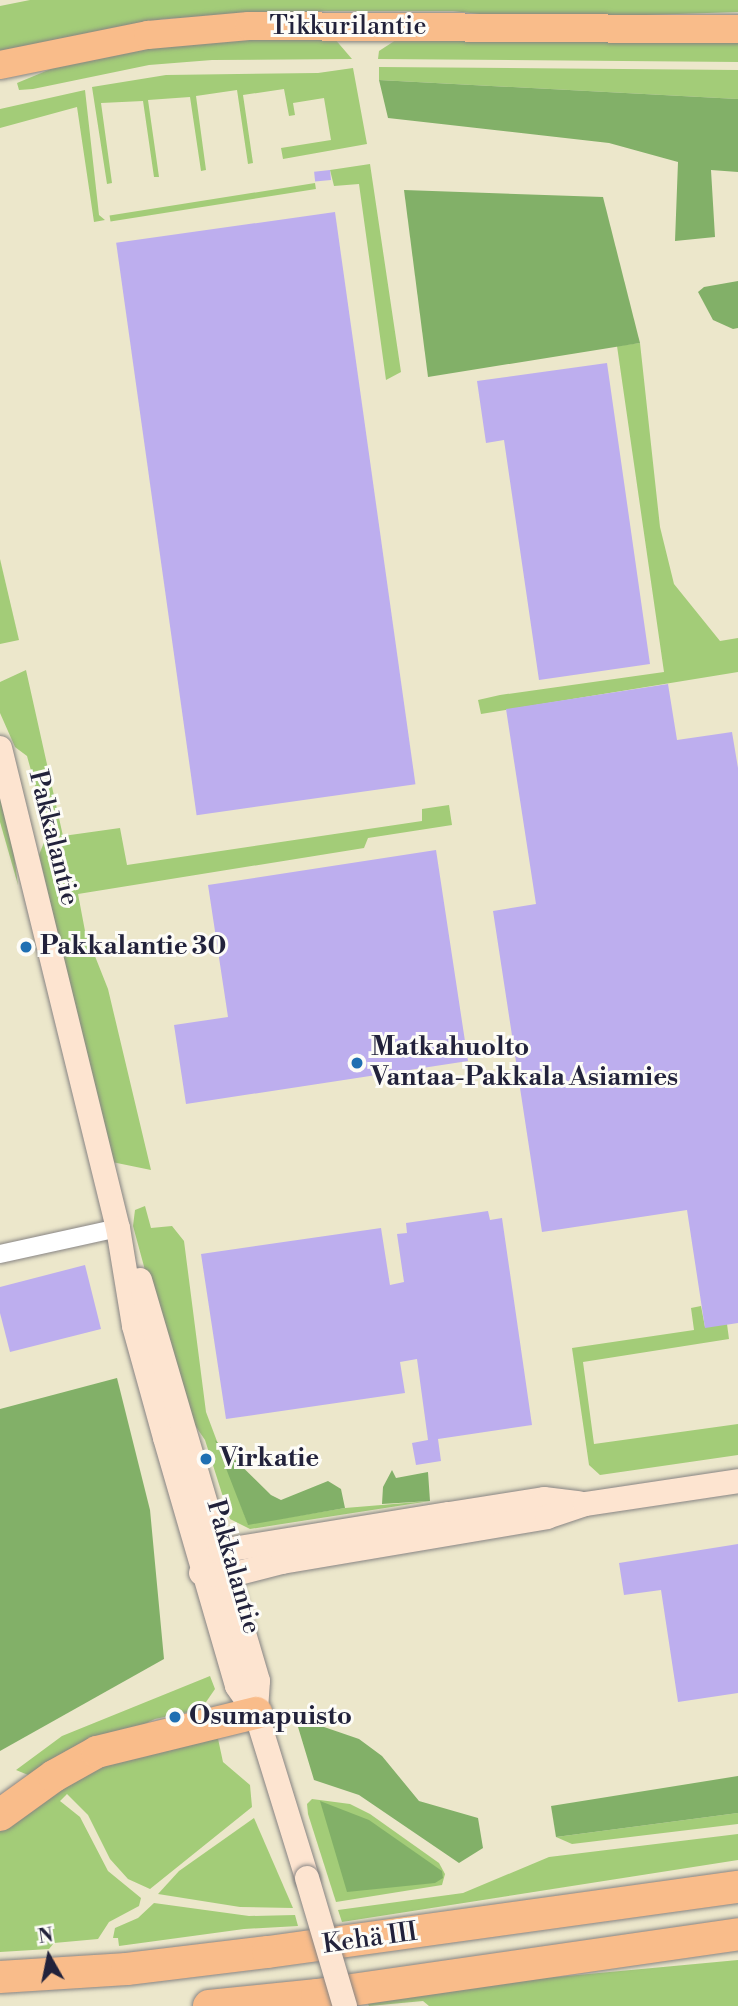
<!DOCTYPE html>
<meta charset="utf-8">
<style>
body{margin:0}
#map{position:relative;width:738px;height:2006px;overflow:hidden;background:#ece7cb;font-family:"Libre Bodoni",serif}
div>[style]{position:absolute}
.green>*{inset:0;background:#a3cc78;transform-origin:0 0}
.forest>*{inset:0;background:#82b068}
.building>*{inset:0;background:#bdaeee;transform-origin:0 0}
.roads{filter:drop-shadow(0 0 2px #878483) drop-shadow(0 0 2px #878483)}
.street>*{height:18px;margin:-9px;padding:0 9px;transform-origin:9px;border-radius:9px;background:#fff}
.secondary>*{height:24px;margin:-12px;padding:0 12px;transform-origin:12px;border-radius:12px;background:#fde4d0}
.primary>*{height:28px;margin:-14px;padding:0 14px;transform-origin:14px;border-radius:14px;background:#f9bc8a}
.highway>*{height:32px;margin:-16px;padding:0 16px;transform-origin:16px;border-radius:16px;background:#f9bc8a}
.bridges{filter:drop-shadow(0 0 2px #878483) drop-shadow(0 0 2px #878483)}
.secondary-bridge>*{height:24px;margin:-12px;padding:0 12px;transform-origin:12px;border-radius:12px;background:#fde4d0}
.dots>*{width:19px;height:19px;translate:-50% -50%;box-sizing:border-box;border:4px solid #fdfcf7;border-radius:50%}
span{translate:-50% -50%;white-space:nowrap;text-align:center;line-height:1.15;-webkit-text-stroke:6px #fdfcf7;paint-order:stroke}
.street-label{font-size:26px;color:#22223b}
.poi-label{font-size:26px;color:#22223b;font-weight:700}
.left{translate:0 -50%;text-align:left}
.north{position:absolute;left:14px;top:1922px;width:70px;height:70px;-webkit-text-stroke:5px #fdfcf7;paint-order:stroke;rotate:351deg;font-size:19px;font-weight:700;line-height:28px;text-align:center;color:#22223b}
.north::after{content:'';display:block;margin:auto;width:24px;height:32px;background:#22223b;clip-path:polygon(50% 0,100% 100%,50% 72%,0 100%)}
</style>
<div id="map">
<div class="green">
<div style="clip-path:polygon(30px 0,738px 0,738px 12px,523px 19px,453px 11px,321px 11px,163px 19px,0 52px,0 6px)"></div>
<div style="clip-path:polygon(334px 38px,352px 59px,212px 60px,149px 65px,33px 89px,19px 90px,17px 83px,75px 59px,202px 39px)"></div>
<div style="clip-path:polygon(399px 38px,738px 41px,738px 62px,378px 59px,379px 51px)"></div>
<div style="clip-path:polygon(379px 67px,738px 70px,738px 99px,379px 80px)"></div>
<div style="clip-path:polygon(353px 68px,367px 144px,283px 159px,281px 148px,331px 140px,324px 98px,293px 103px,295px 115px,289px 116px,284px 89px,243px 95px,253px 163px,248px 164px,237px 90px,196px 96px,206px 170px,201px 171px,190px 97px,148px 100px,159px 177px,154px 177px,143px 101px,101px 103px,112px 183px,107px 184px,92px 87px,166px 75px,318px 73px)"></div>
<div style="clip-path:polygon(85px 90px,99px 215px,105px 220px,94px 222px,77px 107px,0 128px,0 109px)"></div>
<div style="clip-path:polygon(370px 164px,401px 372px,386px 380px,359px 184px,334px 186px,330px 170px)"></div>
<div style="left:315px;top:183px;width:6px;height:208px;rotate:81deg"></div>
<div style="clip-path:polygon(640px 343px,660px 527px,674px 584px,720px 641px,738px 638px,738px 672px,481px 714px,478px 700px,500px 695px,664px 672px,617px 346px)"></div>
<div style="clip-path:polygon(0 559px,19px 640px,0 644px)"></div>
<div style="clip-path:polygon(26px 670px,63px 836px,120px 828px,127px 865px,422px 821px,422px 809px,449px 805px,452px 825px,368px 838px,364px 848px,78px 894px,85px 931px,108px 989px,151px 1170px,112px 1162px,39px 855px,47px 835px,46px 825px,27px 756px,15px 747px,0 713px,0 682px)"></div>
<div style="clip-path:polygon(0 792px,12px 840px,18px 885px,0 822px)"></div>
<div style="clip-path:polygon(145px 1206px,151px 1228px,172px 1226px,184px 1241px,206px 1412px,248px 1524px,345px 1508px,430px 1501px,250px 1529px,230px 1519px,205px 1440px,182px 1406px,133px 1226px,135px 1210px)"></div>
<div style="clip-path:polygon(701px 1306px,705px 1327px,727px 1324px,729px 1339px,583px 1362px,594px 1444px,738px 1424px,738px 1455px,600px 1475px,589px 1465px,572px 1348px,694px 1330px,691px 1308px)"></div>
<div style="clip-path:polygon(210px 1676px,215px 1689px,204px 1705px,193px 1711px,155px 1719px,33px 1777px,16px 1770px,62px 1736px)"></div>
<div style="clip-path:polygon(217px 1734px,223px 1762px,250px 1785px,252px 1807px,150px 1889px,128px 1879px,110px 1859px,88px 1815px,67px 1794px,60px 1801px,80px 1817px,108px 1871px,141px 1898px,139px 1906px,109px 1922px,98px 1939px,54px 1943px,49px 1949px,0 1952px,0 1825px,73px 1770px)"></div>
<div style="clip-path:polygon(312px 1799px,350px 1804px,370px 1814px,439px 1863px,445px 1874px,442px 1885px,336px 1902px,308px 1814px,307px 1804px)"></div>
<div style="clip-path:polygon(738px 1813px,738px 1824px,572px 1844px,556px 1837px)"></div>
<div style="clip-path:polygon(254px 1818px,293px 1908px,240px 1907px,158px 1894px,179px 1871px)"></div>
<div style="clip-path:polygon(738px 1834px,738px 1860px,342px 1922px,338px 1910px,463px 1893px,549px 1857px)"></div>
<div style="clip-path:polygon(154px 1903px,249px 1916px,295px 1915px,298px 1926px,244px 1929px,119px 1946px,118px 1938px,113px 1938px,115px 1928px,138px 1918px)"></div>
<div style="clip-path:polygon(738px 1960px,738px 2006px,429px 2006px,423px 2001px,369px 2006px,367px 2002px,493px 1983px)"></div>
</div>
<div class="forest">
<div style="clip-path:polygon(379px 80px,738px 99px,738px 172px,711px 170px,715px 237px,675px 241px,678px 162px,609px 143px,388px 118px)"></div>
<div style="clip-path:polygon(404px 190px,603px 197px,640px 343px,428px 377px)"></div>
<div style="clip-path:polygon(738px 281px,738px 328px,733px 329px,713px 320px,698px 292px,704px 287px)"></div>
<div style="clip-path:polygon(117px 1378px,150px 1510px,164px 1659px,0 1751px,0 1409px)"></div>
<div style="clip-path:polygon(215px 1440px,271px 1495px,281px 1500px,328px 1481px,341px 1489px,345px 1508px,248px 1525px)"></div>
<div style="clip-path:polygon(392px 1470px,396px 1478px,428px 1472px,430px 1501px,382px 1504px,383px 1487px)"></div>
<div style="clip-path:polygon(295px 1717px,359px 1739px,382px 1756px,419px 1801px,478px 1818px,483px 1848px,459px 1863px,359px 1795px,314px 1780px)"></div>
<div style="clip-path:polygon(738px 1776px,738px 1813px,556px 1837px,551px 1806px)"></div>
<div style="clip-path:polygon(320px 1801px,369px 1820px,442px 1871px,443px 1878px,435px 1883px,347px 1892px)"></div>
</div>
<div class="building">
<div style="left:330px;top:170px;width:10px;height:16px;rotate:84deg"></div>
<div style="left:335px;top:212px;width:578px;height:221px;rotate:82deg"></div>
<div style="clip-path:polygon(607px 363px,650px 664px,539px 680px,504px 440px,486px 443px,477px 381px)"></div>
<div style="clip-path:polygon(668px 684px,677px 740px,732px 732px,738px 768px,738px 1323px,705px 1328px,687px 1210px,542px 1232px,493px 911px,536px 904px,506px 709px)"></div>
<div style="clip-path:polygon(436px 850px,468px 1061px,186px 1104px,174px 1025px,228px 1017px,208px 885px)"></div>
<div style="clip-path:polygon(488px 1211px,490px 1220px,502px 1218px,532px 1425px,438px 1439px,441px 1461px,416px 1465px,412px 1443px,428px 1440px,417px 1359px,400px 1362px,405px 1393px,226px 1419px,201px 1254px,381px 1228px,390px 1285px,404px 1282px,397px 1234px,407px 1233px,406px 1223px)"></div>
<div style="clip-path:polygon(85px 1265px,101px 1329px,10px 1352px,0 1313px,0 1287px)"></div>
<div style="clip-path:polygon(738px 1544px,738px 1693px,678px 1702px,661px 1590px,624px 1595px,619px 1563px)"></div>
</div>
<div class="roads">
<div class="street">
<div style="left:0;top:1254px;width:121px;rotate:-12.4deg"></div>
</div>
<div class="secondary">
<div style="left:0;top:748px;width:494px;rotate:76.2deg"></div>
<div style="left:118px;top:1228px;width:99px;rotate:80.7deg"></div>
<div style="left:134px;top:1326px;width:116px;rotate:74.5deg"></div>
<div style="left:165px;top:1438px;width:258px;rotate:73.8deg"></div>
<div style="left:237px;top:1686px;width:33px;rotate:55deg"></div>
<div style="left:256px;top:1713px;width:173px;rotate:72.8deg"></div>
<div style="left:140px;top:1280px;width:418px;rotate:73.6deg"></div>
<div style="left:258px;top:1681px;width:32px;rotate:94deg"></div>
<div style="left:211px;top:1562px;width:14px;rotate:-51deg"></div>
<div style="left:220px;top:1551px;width:232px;rotate:-9.2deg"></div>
<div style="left:449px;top:1514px;width:96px;rotate:-9deg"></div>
<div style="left:544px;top:1499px;width:35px;rotate:7deg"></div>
<div style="left:201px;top:1573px;width:26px;rotate:7deg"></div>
<div style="left:227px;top:1576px;width:57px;rotate:-14.3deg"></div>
<div style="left:282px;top:1562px;width:269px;rotate:-9.6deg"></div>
<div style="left:547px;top:1517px;width:40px;rotate:-18.9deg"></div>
<div style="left:585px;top:1504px;width:155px;rotate:-8.5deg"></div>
</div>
<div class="primary">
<div style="left:0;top:65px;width:151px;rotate:-11.5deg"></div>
<div style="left:148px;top:35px;width:101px;rotate:-5.1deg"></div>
<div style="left:249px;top:26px;width:489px;rotate:0.4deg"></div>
</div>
<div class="highway">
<div style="left:0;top:1815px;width:67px;rotate:-35.8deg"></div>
<div style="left:54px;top:1776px;width:49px;rotate:-29.2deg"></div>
<div style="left:97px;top:1752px;width:164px;rotate:-13.8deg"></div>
<div style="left:0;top:1977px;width:127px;rotate:-3.6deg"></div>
<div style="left:127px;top:1969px;width:142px;rotate:-6.9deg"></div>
<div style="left:268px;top:1952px;width:474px;rotate:-7.9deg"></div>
<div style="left:209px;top:2006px;width:109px;rotate:-5.8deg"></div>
<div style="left:317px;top:1995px;width:425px;rotate:-8.2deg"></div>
</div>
</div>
<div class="bridges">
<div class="secondary-bridge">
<div style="left:307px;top:1878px;width:134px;rotate:73.5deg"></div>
</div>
</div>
<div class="dots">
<div style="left:26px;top:947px;background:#1f6fb2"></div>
<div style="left:357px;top:1063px;background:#1f6fb2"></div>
<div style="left:206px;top:1459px;background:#1f6fb2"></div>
<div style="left:175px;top:1717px;background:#1f6fb2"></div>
</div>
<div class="street-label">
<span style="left:348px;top:27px">Tikkurilantie</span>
<span style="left:53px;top:838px;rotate:76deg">Pakkalantie</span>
<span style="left:233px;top:1567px;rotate:74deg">Pakkalantie</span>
<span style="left:370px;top:1939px;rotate:-8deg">Kehä III</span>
</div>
<div class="poi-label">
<span class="left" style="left:40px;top:947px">Pakkalantie 30</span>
<span class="left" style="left:371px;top:1063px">Matkahuolto<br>Vantaa-Pakkala Asiamies</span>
<span class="left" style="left:220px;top:1459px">Virkatie</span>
<span class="left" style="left:189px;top:1717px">Osumapuisto</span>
</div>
<div class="north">N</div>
</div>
